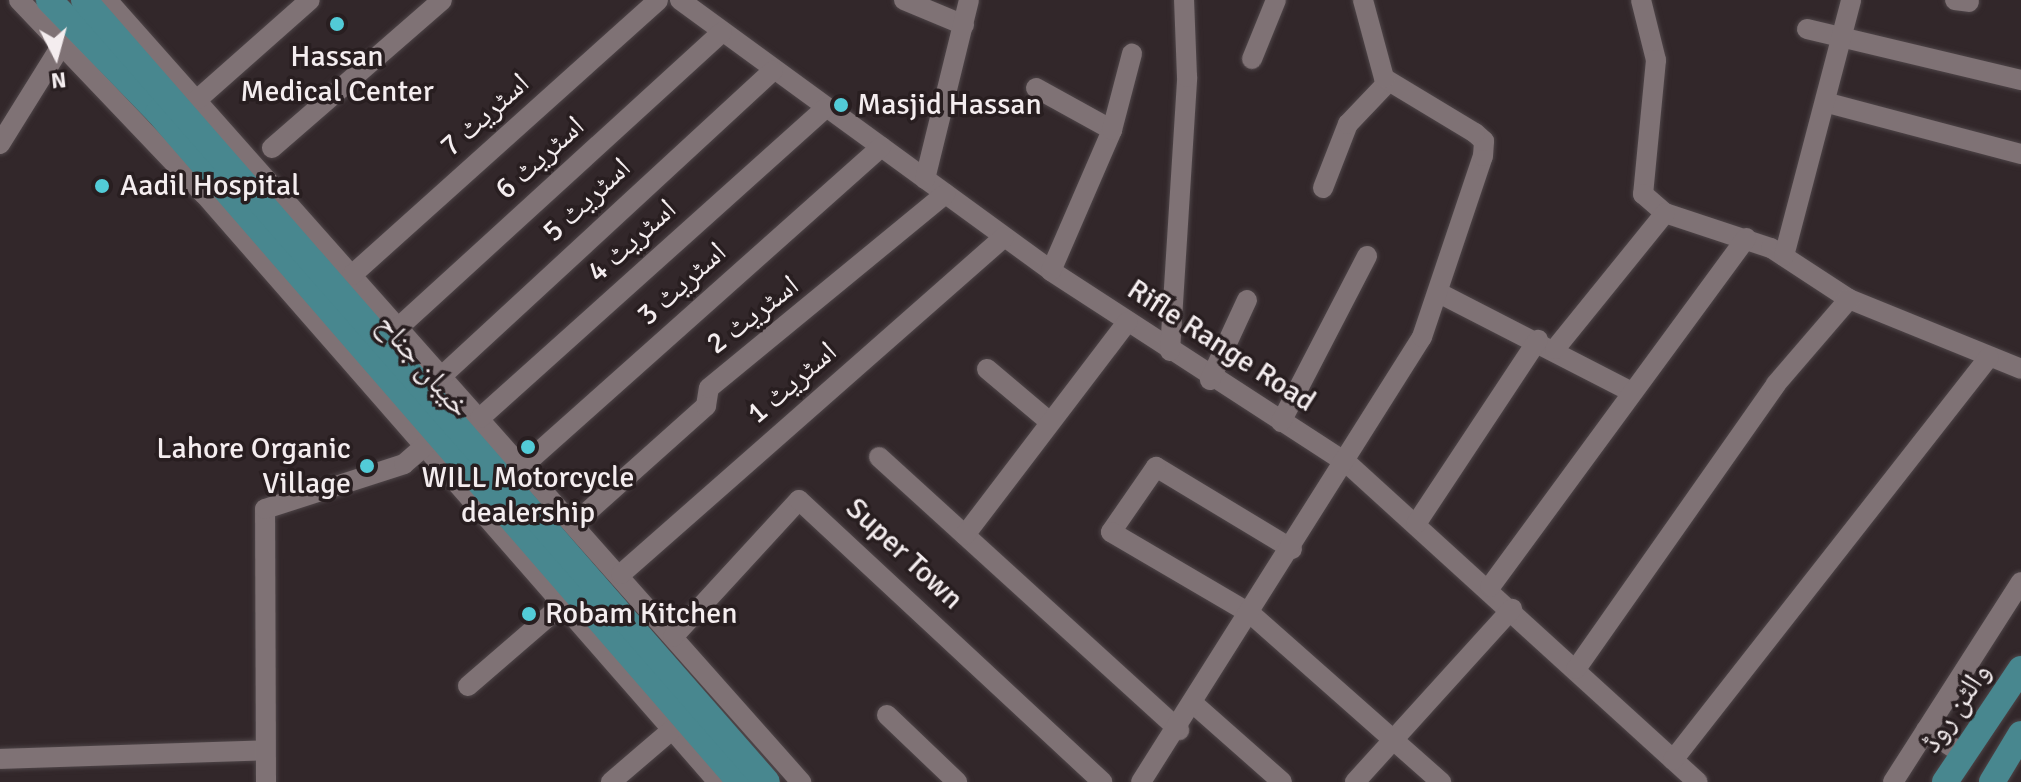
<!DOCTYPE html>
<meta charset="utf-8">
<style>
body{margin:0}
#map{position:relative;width:2021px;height:782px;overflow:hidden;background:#32272a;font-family:Signika,"Noto Naskh Arabic",sans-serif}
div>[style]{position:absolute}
.roads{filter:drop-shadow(0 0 2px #4e4548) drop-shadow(0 0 2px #4e4548)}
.minor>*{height:20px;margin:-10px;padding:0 10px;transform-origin:10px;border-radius:10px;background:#7f7275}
.major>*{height:26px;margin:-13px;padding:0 13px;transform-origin:13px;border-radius:13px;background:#48878f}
.dots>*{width:22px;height:22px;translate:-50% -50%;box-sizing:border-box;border:4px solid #281e20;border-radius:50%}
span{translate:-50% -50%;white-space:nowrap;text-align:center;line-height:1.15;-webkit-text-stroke:7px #281e20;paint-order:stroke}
.poi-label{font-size:30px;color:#f4edef}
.left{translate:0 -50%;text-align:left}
.right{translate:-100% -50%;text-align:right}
.street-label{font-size:30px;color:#f4edef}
.north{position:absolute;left:16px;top:16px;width:80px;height:80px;-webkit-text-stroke:6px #281e20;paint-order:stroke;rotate:174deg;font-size:22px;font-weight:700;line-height:32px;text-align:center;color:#f4edef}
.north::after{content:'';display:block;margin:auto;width:28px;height:36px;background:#f4edef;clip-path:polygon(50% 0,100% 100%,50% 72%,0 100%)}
</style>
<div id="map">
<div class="roads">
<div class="minor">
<div style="left:19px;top:0;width:269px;rotate:46.4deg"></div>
<div style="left:205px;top:195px;width:780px;rotate:48.85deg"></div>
<div style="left:107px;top:0;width:1046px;rotate:48.41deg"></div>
<div style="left:680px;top:0;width:459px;rotate:36.1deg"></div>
<div style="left:1051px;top:271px;width:353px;rotate:33deg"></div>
<div style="left:1347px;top:463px;width:474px;rotate:42.3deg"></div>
<div style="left:904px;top:0;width:65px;rotate:22.6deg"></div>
<div style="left:1641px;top:0;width:62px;rotate:76deg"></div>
<div style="left:1656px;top:60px;width:135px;rotate:95.5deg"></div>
<div style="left:1643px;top:194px;width:29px;rotate:41deg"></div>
<div style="left:1665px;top:213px;width:112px;rotate:18.3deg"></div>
<div style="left:1771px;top:248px;width:93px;rotate:33.2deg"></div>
<div style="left:1849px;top:299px;width:186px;rotate:22.1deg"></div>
<div style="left:1955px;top:0;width:14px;rotate:8deg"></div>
<div style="left:1807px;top:29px;width:220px;rotate:13.4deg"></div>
<div style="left:1252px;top:59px;width:64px;rotate:-67.9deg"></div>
<div style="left:1036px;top:88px;width:87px;rotate:28.9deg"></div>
<div style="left:198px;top:99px;width:149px;rotate:-41.5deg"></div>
<div style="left:1828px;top:103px;width:200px;rotate:14.8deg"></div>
<div style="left:0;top:144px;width:121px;rotate:-58.1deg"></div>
<div style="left:272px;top:148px;width:225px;rotate:-41deg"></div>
<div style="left:925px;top:179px;width:184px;rotate:-76.2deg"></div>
<div style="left:1323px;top:188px;width:69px;rotate:-68.7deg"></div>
<div style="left:1348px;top:124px;width:58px;rotate:-46.4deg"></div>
<div style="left:1784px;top:256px;width:265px;rotate:-75.3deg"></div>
<div style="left:1051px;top:271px;width:154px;rotate:-66.6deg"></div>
<div style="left:1112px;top:130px;width:79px;rotate:-75.3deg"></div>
<div style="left:352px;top:275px;width:411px;rotate:-41.9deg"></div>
<div style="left:1441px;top:294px;width:212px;rotate:27.2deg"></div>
<div style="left:399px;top:327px;width:437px;rotate:-42.4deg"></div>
<div style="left:1555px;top:349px;width:175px;rotate:-51deg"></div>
<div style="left:1170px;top:351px;width:275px;rotate:-86.4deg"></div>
<div style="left:1187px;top:77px;width:77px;rotate:-92.2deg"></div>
<div style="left:987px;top:369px;width:82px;rotate:40.1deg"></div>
<div style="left:443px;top:375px;width:449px;rotate:-42.7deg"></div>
<div style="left:1210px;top:380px;width:88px;rotate:-65.2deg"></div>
<div style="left:480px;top:418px;width:464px;rotate:-41.9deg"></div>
<div style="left:1281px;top:422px;width:187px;rotate:-62.6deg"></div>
<div style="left:879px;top:457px;width:406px;rotate:42.3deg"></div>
<div style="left:523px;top:466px;width:480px;rotate:-41.7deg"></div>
<div style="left:575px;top:523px;width:176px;rotate:-41.8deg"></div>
<div style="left:706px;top:406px;width:18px;rotate:-81deg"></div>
<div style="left:709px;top:388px;width:306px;rotate:-39.4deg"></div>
<div style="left:1416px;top:524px;width:221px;rotate:-56.5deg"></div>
<div style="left:965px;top:535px;width:268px;rotate:-52.7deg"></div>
<div style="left:1292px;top:549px;width:159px;rotate:-148.9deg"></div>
<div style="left:1156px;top:467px;width:79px;rotate:124.7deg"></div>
<div style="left:1111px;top:532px;width:162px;rotate:30.4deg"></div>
<div style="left:1251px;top:614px;width:254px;rotate:41.5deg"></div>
<div style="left:621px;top:574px;width:510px;rotate:-41.34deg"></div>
<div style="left:1490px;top:587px;width:433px;rotate:-53.7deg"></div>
<div style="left:673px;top:637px;width:186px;rotate:-47.4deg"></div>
<div style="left:799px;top:500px;width:414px;rotate:42.9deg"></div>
<div style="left:1576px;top:669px;width:348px;rotate:-54.9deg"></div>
<div style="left:1776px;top:384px;width:112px;rotate:-49.3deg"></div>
<div style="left:468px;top:686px;width:127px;rotate:-40.8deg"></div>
<div style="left:1195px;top:705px;width:116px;rotate:41.5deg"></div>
<div style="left:887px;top:715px;width:97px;rotate:43.7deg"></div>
<div style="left:1926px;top:730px;width:45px;rotate:33.3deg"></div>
<div style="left:0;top:759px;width:265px;rotate:-1.9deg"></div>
<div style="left:1673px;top:760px;width:512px;rotate:-51.9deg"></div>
<div style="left:266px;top:782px;width:273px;rotate:-90.2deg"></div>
<div style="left:265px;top:509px;width:146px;rotate:-17.9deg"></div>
<div style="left:404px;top:464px;width:28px;rotate:-41deg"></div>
<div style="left:611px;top:782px;width:83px;rotate:-40.6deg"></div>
<div style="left:1141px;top:782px;width:526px;rotate:-57.73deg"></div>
<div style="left:1422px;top:337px;width:191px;rotate:-71.4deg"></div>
<div style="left:1483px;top:156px;width:15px;rotate:-86deg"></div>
<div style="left:1484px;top:141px;width:12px;rotate:-138deg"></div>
<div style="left:1475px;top:133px;width:106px;rotate:-148.9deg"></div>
<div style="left:1384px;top:78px;width:81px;rotate:-105.1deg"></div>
<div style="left:1355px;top:782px;width:234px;rotate:-47.8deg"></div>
<div style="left:1893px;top:782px;width:237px;rotate:-57.4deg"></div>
</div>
<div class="major">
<div style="left:49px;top:0;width:156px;rotate:45.8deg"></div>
<div style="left:158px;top:112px;width:887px;rotate:49.02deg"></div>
<div style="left:84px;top:0;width:1038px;rotate:48.87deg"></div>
<div style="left:1945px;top:782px;width:136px;rotate:-56.1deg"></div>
<div style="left:1992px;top:782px;width:56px;rotate:-58.9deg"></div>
</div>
</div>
<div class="dots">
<div style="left:337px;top:24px;background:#52cbd7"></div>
<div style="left:841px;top:105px;background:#52cbd7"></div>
<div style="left:102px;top:186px;background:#52cbd7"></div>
<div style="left:528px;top:447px;background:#52cbd7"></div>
<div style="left:367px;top:466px;background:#52cbd7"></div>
<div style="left:529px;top:614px;background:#52cbd7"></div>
</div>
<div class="poi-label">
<span style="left:337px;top:74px">Hassan<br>Medical Center</span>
<span class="left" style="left:857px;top:105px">Masjid Hassan</span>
<span class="left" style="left:120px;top:186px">Aadil Hospital</span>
<span class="right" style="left:351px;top:466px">Lahore Organic<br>Village</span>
<span style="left:528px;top:495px">WILL Motorcycle<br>dealership</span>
<span class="left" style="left:545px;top:614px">Robam Kitchen</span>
</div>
<div class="street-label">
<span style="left:485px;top:115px;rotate:-42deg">اسٹریٹ 7</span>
<span style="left:540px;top:158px;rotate:-42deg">اسٹریٹ 6</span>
<span style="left:587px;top:200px;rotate:-43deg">اسٹریٹ 5</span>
<span style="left:632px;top:241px;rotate:-42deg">اسٹریٹ 4</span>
<span style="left:682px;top:284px;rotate:-42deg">اسٹریٹ 3</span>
<span style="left:753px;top:315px;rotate:-38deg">اسٹریٹ 2</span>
<span style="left:1221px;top:346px;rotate:33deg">Rifle Range Road</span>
<span style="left:423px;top:366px;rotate:49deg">خیبان جناح</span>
<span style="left:792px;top:383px;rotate:-41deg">اسٹریٹ 1</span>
<span style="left:904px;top:554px;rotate:43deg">Super Town</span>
<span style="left:1956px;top:708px;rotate:-56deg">والٹن روڈ</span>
</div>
<div class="north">N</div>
</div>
